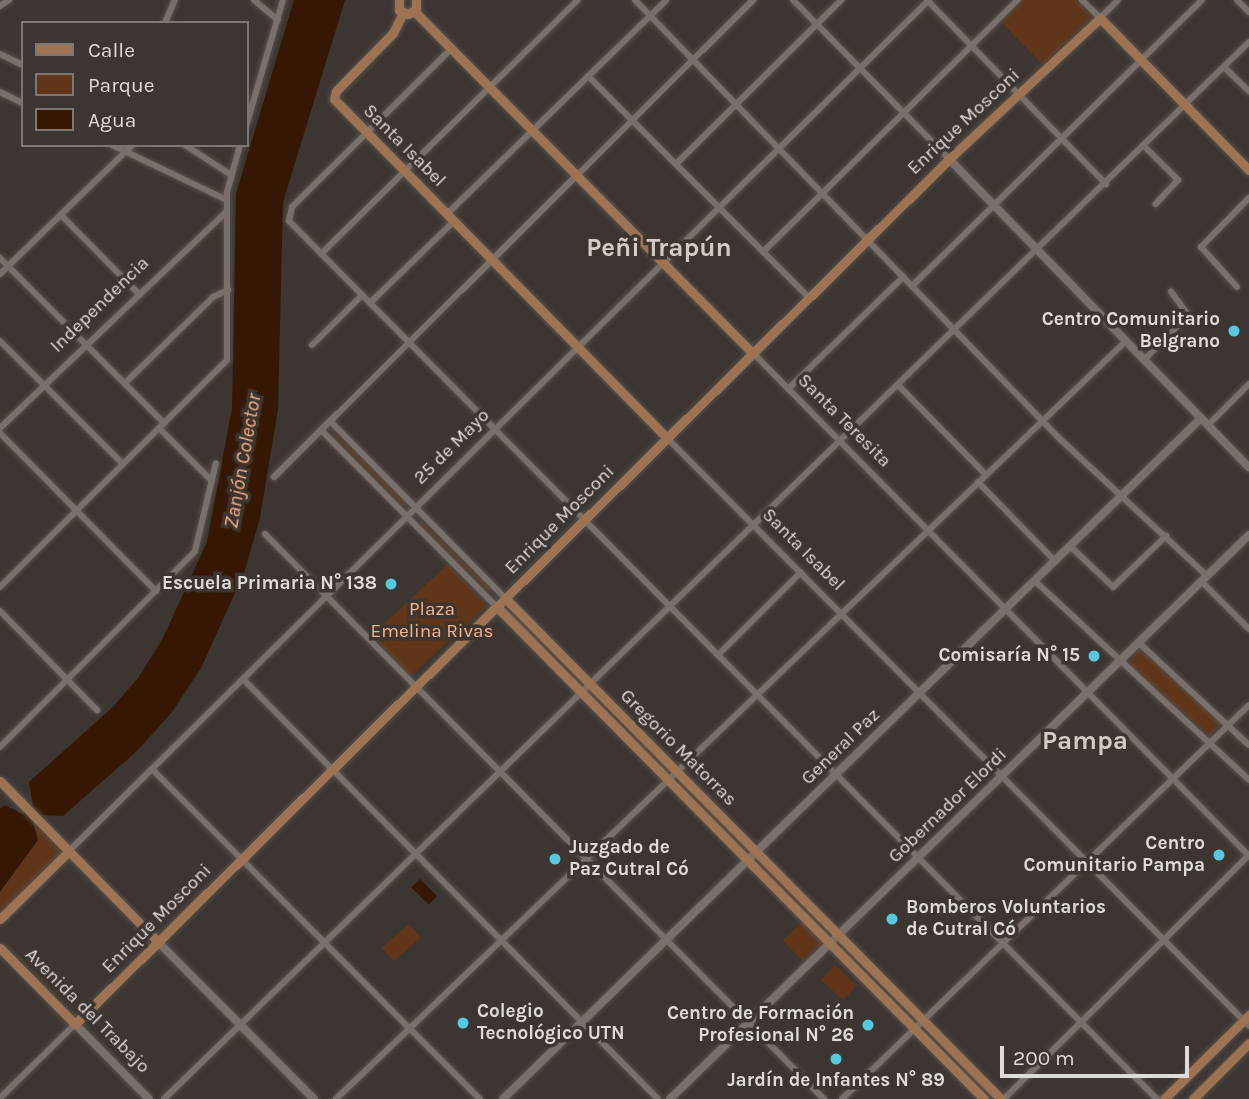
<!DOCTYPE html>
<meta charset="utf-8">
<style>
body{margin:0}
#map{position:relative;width:1249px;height:1099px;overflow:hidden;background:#3c3531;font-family:Karla,sans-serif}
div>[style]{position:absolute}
.green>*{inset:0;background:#60351a;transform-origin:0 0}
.water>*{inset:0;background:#351703;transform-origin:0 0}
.roads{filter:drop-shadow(0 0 2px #58514e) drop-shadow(0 0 2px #58514e)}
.minor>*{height:6px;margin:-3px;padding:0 3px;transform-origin:3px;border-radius:3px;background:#79706b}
.tertiary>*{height:8px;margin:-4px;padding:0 4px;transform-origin:4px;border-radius:4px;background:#79706b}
.secondary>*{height:9px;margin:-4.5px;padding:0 4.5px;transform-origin:4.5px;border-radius:4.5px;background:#9e7354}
.dots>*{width:19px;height:19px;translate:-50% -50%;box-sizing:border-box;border:4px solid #3c3531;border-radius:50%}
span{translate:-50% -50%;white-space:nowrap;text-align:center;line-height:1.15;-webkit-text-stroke:7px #3c3531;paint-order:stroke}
.street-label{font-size:19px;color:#dfdbd8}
.poi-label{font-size:19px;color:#dfdbd8;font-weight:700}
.right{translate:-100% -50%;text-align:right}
.left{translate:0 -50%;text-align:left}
.park-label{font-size:19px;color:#fbb388}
.water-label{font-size:21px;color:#f6ae83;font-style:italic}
.district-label{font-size:26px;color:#d4cbc6;font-weight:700}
.legend{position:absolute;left:21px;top:21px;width:228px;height:126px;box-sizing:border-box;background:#3c3531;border:2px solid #7d7774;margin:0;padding:9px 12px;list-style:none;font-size:21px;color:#dfdbd8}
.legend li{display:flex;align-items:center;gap:14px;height:35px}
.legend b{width:35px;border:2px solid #7d7774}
.scale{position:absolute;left:1000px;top:1046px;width:189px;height:32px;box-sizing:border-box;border:4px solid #dfdbd8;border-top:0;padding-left:9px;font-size:21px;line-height:24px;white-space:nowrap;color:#dfdbd8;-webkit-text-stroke:5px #3c3531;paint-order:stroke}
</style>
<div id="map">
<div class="green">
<div style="clip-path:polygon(1023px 0,1079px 0,1091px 18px,1043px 65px,1001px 22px)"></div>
<div style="clip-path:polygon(336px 435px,406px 501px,406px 505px,401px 506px,335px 440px)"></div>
<div style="left:421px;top:521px;width:97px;height:4px;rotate:44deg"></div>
<div style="left:448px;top:564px;width:57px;height:104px;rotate:47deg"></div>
<div style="clip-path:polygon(508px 609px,584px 684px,583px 686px,580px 687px)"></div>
<div style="clip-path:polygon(1137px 650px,1143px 650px,1221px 723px,1210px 736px,1129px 665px)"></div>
<div style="clip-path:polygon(593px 692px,665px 764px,665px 769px,589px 695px)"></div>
<div style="clip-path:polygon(682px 782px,745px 846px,744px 848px,678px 785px)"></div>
<div style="clip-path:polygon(34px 823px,61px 852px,0 914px,0 892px,38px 840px)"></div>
<div style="clip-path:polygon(762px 862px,829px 930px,828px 932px,758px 865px)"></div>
<div style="left:803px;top:921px;width:29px;height:28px;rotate:46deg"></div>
<div style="left:409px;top:924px;width:18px;height:36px;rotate:49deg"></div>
<div style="clip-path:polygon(841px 946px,845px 946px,886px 991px,840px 947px)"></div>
<div style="left:835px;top:965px;width:30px;height:20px;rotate:44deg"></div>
<div style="clip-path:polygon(927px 1031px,992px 1094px,991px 1097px,986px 1097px)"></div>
</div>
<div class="water">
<div style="clip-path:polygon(294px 0,345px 0,283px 202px,278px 409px,260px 518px,244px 573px,201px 668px,172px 712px,137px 751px,63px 816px,42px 815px,33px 823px,38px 840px,0 892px,0 809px,4px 805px,23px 814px,28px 810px,33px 805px,29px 782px,113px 707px,138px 678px,162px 640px,207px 542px,232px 408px,236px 194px)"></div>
<div style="left:420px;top:879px;width:24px;height:12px;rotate:45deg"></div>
</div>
<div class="roads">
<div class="minor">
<div style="left:254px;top:0;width:31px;rotate:40deg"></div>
<div style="left:635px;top:0;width:608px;rotate:45.93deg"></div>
<div style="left:1058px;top:437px;width:204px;rotate:43deg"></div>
<div style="left:793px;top:0;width:223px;rotate:45.5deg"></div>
<div style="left:927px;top:0;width:257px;rotate:45.8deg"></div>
<div style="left:1082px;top:0;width:25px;rotate:45deg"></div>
<div style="left:1100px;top:18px;width:25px;rotate:-45deg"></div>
<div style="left:1237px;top:0;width:17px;rotate:45deg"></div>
<div style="left:0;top:6px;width:11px;rotate:-34deg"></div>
<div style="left:165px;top:23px;width:25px;rotate:-67deg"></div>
<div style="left:451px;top:49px;width:224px;rotate:135.2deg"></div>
<div style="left:292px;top:207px;width:14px;rotate:102deg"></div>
<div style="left:289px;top:221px;width:1235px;rotate:45.33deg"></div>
<div style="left:0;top:54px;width:25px;rotate:26deg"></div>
<div style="left:1224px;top:67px;width:35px;rotate:44deg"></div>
<div style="left:588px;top:76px;width:313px;rotate:45.1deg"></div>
<div style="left:0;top:92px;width:25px;rotate:26deg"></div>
<div style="left:247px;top:123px;width:128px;rotate:-73.7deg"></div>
<div style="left:112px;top:145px;width:127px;rotate:25.6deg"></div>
<div style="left:185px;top:145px;width:55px;rotate:33.1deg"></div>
<div style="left:1145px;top:147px;width:47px;rotate:45deg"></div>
<div style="left:1178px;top:180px;width:33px;rotate:133deg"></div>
<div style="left:676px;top:164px;width:233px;rotate:-44.8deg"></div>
<div style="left:447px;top:214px;width:306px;rotate:-44.3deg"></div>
<div style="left:61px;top:215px;width:110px;rotate:45.4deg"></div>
<div style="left:763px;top:252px;width:359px;rotate:-44.7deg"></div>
<div style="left:321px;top:254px;width:361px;rotate:-44.7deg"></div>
<div style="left:0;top:258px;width:233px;rotate:45.2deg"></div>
<div style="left:0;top:274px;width:185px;rotate:-44.3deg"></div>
<div style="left:912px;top:286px;width:407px;rotate:-44.6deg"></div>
<div style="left:1237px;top:287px;width:54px;rotate:-132deg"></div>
<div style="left:1201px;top:247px;width:69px;rotate:-45.6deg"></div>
<div style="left:370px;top:303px;width:117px;rotate:-44.3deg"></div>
<div style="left:0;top:341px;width:174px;rotate:45deg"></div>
<div style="left:312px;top:345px;width:71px;rotate:-45deg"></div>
<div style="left:753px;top:353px;width:706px;rotate:45.4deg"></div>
<div style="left:1144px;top:360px;width:63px;rotate:-45.6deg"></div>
<div style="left:1188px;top:315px;width:29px;rotate:-126deg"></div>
<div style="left:125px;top:383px;width:123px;rotate:-44.3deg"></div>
<div style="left:213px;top:297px;width:17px;rotate:-25deg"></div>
<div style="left:898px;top:385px;width:126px;rotate:45.6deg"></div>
<div style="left:788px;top:389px;width:161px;rotate:-44.2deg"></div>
<div style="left:330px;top:421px;width:249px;rotate:45.3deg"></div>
<div style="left:1208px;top:425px;width:58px;rotate:-45deg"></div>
<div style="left:0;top:428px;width:314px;rotate:-43.7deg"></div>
<div style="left:159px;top:428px;width:75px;rotate:45deg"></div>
<div style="left:321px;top:430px;width:250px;rotate:45.2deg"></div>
<div style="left:0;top:433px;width:222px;rotate:45.4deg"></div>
<div style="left:667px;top:438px;width:827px;rotate:45.29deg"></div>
<div style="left:274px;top:477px;width:676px;rotate:-44.88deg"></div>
<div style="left:978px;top:482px;width:110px;rotate:45.7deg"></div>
<div style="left:265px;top:534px;width:795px;rotate:45.31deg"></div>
<div style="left:1070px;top:546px;width:59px;rotate:43.6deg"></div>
<div style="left:1113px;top:587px;width:74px;rotate:-43.9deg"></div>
<div style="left:1035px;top:581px;width:292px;rotate:42.9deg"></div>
<div style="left:1201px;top:581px;width:68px;rotate:45deg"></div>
<div style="left:0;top:587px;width:321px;rotate:-45deg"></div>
<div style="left:227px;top:360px;width:168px;rotate:-90deg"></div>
<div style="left:227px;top:192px;width:49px;rotate:-74.5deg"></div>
<div style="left:0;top:611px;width:139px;rotate:45.6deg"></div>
<div style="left:1138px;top:642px;width:151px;rotate:42.9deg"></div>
<div style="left:718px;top:655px;width:117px;rotate:-45deg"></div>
<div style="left:243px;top:679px;width:590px;rotate:45.34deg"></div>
<div style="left:0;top:747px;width:276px;rotate:-45.1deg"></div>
<div style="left:195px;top:551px;width:90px;rotate:-76.6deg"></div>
<div style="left:152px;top:769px;width:465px;rotate:45.2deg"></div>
<div style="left:69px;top:851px;width:1210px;rotate:-44.7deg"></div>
<div style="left:0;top:1098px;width:105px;rotate:-44.6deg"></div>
<div style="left:164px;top:1099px;width:1515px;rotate:-44.25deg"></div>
<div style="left:336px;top:1099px;width:1095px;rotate:-43.82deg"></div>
<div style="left:842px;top:1099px;width:566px;rotate:-44.07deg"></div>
<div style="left:1004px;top:1099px;width:346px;rotate:-44.9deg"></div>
</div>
<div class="tertiary">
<div style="left:949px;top:159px;width:430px;rotate:45.8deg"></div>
<div style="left:158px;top:942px;width:221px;rotate:45.2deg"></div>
<div style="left:75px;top:1024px;width:105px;rotate:45.4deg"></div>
<div style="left:503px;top:1099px;width:975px;rotate:-44.29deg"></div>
<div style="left:670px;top:1099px;width:808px;rotate:-44.25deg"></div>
</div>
<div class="secondary">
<div style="left:399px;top:0;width:10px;rotate:90deg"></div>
<div style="left:399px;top:10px;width:10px;rotate:24deg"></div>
<div style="left:408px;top:14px;width:9px;rotate:-32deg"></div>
<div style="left:416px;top:9px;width:9px;rotate:-90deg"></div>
<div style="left:414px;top:11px;width:482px;rotate:45.3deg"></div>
<div style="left:403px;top:13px;width:22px;rotate:117deg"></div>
<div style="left:393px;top:33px;width:81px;rotate:134.5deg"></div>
<div style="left:336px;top:91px;width:8px;rotate:104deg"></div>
<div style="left:334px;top:99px;width:475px;rotate:45.5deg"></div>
<div style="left:505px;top:598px;width:705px;rotate:45.29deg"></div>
<div style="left:497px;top:607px;width:692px;rotate:45.29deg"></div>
<div style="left:0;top:781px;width:226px;rotate:45.5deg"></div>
<div style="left:0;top:919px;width:97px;rotate:-44.6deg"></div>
<div style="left:0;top:948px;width:107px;rotate:45.4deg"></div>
<div style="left:75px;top:1024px;width:1230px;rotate:-44.7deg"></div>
<div style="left:949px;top:159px;width:207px;rotate:-43deg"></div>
<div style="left:1100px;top:18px;width:213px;rotate:45.6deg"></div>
<div style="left:1164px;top:1099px;width:120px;rotate:-44.7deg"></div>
<div style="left:1193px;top:1099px;width:79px;rotate:-45deg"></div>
</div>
</div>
<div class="dots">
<div style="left:1234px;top:331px;background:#56c9e1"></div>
<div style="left:391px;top:584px;background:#56c9e1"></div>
<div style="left:1094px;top:656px;background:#56c9e1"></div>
<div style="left:1219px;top:855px;background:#56c9e1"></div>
<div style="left:555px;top:859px;background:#56c9e1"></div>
<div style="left:892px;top:919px;background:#56c9e1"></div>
<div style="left:463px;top:1023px;background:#56c9e1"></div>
<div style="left:868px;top:1025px;background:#56c9e1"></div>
<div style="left:836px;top:1059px;background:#56c9e1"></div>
</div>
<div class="street-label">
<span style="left:964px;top:122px;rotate:-43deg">Enrique Mosconi</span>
<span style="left:404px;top:146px;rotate:45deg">Santa Isabel</span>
<span style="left:100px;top:305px;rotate:-44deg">Independencia</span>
<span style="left:844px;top:421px;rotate:45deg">Santa Teresita</span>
<span style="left:452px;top:447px;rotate:-45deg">25 de Mayo</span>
<span style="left:560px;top:520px;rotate:-45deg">Enrique Mosconi</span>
<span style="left:803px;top:550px;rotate:45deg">Santa Isabel</span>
<span style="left:841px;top:747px;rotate:-44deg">General Paz</span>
<span style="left:678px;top:748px;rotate:45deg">Gregorio Matorras</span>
<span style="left:948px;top:806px;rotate:-44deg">Gobernador Elordi</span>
<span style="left:157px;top:919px;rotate:-45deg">Enrique Mosconi</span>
<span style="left:87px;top:1011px;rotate:45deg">Avenida del Trabajo</span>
</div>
<div class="poi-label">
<span class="right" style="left:1220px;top:331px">Centro Comunitario<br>Belgrano</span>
<span class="right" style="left:377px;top:584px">Escuela Primaria N° 138</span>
<span class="right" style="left:1080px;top:656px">Comisaría N° 15</span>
<span class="right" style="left:1205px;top:855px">Centro<br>Comunitario Pampa</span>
<span class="left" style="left:569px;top:859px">Juzgado de<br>Paz Cutral Có</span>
<span class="left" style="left:906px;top:919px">Bomberos Voluntarios<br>de Cutral Có</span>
<span class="left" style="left:477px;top:1023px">Colegio<br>Tecnológico UTN</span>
<span class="right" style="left:854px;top:1025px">Centro de Formación<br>Profesional N° 26</span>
<span style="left:836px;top:1081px">Jardín de Infantes N° 89</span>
</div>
<div class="park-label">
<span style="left:432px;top:621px">Plaza<br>Emelina Rivas</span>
</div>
<div class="water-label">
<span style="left:242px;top:461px;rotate:-80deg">Zanjón Colector</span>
</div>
<div class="district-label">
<span style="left:659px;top:248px">Peñi Trapún</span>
<span style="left:1085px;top:741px">Pampa</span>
</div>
<ul class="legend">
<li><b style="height:9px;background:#9e7354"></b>Calle</li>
<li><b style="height:19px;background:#60351a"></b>Parque</li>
<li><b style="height:19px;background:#351703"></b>Agua</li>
</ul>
<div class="scale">200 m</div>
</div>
